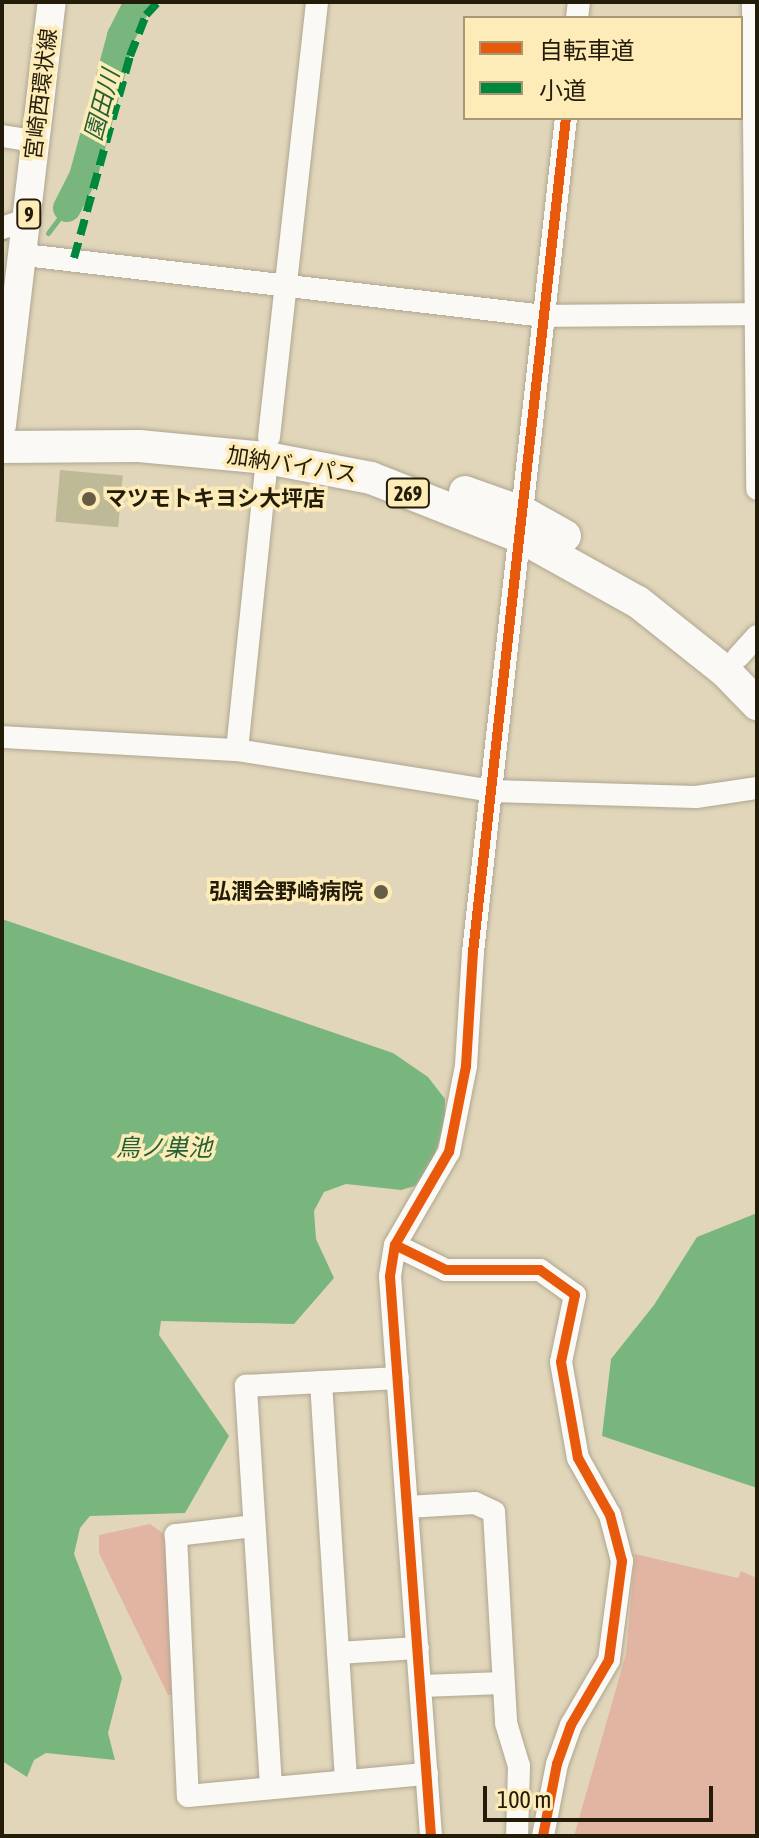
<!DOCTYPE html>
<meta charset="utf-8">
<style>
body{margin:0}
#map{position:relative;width:759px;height:1838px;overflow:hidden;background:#e1d6ba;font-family:"Asap Condensed","Noto Sans JP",sans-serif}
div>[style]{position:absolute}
.green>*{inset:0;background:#e1b5a2}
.water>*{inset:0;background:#79b67e}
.stream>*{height:5px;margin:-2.5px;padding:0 2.5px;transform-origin:2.5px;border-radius:2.5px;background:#79b67e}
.river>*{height:28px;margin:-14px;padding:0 14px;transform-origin:14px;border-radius:14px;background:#79b67e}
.building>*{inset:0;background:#beba98;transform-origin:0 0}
.roads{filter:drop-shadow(0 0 2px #aea690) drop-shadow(0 0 2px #aea690)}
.minor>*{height:22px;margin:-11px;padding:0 11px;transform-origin:11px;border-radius:11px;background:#faf9f5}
.major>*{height:28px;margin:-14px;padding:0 14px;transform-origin:14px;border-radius:14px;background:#faf9f5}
.highway>*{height:32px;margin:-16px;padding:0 16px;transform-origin:16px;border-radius:16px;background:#faf9f5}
.quiet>*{height:8px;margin-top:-4px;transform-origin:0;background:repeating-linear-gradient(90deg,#00873e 0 16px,transparent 0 24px)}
.cycleway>*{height:10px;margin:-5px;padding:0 5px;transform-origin:5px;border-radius:5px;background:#e8590c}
.dots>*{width:22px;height:22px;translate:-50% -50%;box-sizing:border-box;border:4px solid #fdebb8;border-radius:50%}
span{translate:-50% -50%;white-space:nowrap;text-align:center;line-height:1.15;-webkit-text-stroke:7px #fdebb8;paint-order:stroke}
.shield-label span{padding:2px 6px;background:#fdebb8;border:2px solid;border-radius:6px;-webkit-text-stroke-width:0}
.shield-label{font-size:20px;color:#231c09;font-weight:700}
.street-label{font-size:22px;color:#231c09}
.poi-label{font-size:22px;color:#231c09;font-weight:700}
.left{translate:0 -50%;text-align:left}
.right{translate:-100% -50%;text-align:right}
.water-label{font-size:24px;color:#226235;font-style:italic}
.frame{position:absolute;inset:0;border:4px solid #231c09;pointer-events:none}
.legend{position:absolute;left:463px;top:16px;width:280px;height:104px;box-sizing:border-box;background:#fdebb8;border:2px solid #a69872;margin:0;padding:10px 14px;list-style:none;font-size:24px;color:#231c09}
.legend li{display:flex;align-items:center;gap:16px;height:40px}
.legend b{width:40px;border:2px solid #a69872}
.scale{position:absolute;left:483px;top:1786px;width:230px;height:36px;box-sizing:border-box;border:4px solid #231c09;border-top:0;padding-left:10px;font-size:24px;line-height:28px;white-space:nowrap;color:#231c09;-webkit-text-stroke:6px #fdebb8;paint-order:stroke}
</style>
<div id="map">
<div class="green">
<div style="clip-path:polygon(150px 1524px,164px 1534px,176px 1694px,168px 1695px,99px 1553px,99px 1535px)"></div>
<div style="clip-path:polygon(635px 1554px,738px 1578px,741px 1571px,757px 1578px,757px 1828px,753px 1836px,574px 1836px,626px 1654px)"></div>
</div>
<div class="water">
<div style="clip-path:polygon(2px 919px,393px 1053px,428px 1077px,445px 1099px,445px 1123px,432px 1163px,415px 1186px,401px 1190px,346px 1184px,324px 1192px,314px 1211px,316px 1239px,334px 1278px,294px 1324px,161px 1321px,159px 1335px,229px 1436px,185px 1513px,90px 1516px,80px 1528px,74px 1554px,122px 1678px,108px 1733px,115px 1760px,46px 1753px,34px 1760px,27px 1777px,2px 1761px)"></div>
<div style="clip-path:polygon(757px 1213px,757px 1488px,602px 1436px,611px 1359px,654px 1305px,697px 1237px)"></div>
</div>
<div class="stream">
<div style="left:48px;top:233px;width:31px;rotate:-53deg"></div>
<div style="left:2px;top:239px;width:3px;rotate:-18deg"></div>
</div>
<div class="river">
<div style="left:67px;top:208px;width:35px;rotate:-63deg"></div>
<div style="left:83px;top:177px;width:146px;rotate:-74.9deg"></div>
<div style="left:121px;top:36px;width:38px;rotate:-63deg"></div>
</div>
<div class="building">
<div style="left:60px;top:470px;width:63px;height:52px;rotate:5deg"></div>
</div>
<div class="roads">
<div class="minor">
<div style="left:753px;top:2px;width:487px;rotate:89.5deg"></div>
<div style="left:577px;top:18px;width:16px;rotate:-83deg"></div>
<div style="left:2px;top:136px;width:33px;rotate:9deg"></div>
<div style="left:2px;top:228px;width:28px;rotate:-19deg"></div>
<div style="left:25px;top:255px;width:523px;rotate:6.7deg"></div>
<div style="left:544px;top:316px;width:213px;rotate:-0.5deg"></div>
<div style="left:269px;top:437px;width:438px;rotate:-83.7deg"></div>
<div style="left:738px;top:657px;width:28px;rotate:-48deg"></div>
<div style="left:2px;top:737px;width:235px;rotate:3.2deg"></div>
<div style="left:237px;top:750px;width:258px;rotate:9.1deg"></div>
<div style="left:492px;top:791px;width:204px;rotate:1.7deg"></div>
<div style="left:696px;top:797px;width:62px;rotate:-8.4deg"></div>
<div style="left:237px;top:750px;width:294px;rotate:-84.1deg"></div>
<div style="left:395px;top:1245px;width:57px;rotate:26.1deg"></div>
<div style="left:446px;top:1270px;width:94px"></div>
<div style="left:540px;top:1270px;width:43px;rotate:35.5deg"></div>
<div style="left:575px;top:1295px;width:68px;rotate:101.8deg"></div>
<div style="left:561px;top:1362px;width:97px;rotate:80deg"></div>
<div style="left:578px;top:1458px;width:65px;rotate:60.7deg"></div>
<div style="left:610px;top:1515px;width:48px;rotate:75.4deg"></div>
<div style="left:622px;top:1561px;width:100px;rotate:97.5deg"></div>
<div style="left:609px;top:1660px;width:75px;rotate:120.3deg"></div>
<div style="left:571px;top:1725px;width:41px;rotate:109.7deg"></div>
<div style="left:557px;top:1764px;width:73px;rotate:101deg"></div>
<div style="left:321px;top:1382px;width:398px;rotate:86.4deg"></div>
<div style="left:407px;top:1507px;width:68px;rotate:-3.4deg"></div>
<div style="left:475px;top:1503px;width:21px;rotate:25deg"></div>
<div style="left:494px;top:1512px;width:211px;rotate:86.7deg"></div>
<div style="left:506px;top:1723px;width:45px;rotate:73.2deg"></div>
<div style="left:519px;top:1766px;width:70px;rotate:91.6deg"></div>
<div style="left:254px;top:1526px;width:79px;rotate:173.4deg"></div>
<div style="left:176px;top:1535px;width:261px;rotate:87.4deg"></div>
<div style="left:188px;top:1796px;width:240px;rotate:-5.3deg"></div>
<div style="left:338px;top:1653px;width:80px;rotate:-3.6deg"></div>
<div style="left:421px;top:1686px;width:82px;rotate:-2.1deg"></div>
<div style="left:271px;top:1786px;width:401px;rotate:-93.6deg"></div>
<div style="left:246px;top:1386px;width:152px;rotate:-3deg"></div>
<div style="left:431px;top:1836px;width:561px;rotate:-94.19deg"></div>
<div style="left:390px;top:1276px;width:31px;rotate:-81deg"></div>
<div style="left:395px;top:1245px;width:108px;rotate:-59.9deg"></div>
<div style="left:449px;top:1152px;width:88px;rotate:-78.8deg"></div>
<div style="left:466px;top:1066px;width:114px;rotate:-86.5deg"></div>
<div style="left:473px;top:952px;width:839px;rotate:-83.64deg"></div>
</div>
<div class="major">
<div style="left:2px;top:425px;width:426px;rotate:-83.3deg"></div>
</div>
<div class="highway">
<div style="left:2px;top:447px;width:137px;rotate:-0.4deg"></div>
<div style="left:139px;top:446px;width:129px;rotate:5.4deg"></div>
<div style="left:267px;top:458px;width:106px;rotate:10.9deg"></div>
<div style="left:371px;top:478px;width:161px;rotate:21.5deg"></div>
<div style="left:521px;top:537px;width:134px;rotate:29.1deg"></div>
<div style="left:638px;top:602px;width:112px;rotate:38.5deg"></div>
<div style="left:726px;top:672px;width:45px;rotate:45.9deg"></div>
<div style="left:465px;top:492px;width:63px;rotate:19.6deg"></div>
<div style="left:524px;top:513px;width:47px;rotate:29.3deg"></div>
</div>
</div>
<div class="quiet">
<div style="left:74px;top:258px;width:210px;rotate:-74.5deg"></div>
<div style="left:130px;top:56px;width:44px;rotate:-68.7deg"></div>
<div style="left:146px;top:15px;width:18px;rotate:-47deg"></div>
</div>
<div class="cycleway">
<div style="left:395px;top:1245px;width:57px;rotate:26.1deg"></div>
<div style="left:446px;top:1270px;width:94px"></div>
<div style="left:540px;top:1270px;width:43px;rotate:35.5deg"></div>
<div style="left:575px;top:1295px;width:68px;rotate:101.8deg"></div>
<div style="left:561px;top:1362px;width:97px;rotate:80deg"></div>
<div style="left:578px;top:1458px;width:65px;rotate:60.7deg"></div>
<div style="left:610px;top:1515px;width:48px;rotate:75.4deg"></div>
<div style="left:622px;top:1561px;width:100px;rotate:97.5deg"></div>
<div style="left:609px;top:1660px;width:75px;rotate:120.3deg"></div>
<div style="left:571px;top:1725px;width:41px;rotate:109.7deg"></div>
<div style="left:557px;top:1764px;width:73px;rotate:101deg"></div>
<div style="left:431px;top:1836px;width:561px;rotate:-94.19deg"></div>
<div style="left:390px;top:1276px;width:31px;rotate:-81deg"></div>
<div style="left:395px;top:1245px;width:108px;rotate:-59.9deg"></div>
<div style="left:449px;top:1152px;width:88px;rotate:-78.8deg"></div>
<div style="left:466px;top:1066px;width:114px;rotate:-86.5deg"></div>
<div style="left:473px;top:952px;width:839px;rotate:-83.64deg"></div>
</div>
<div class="dots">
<div style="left:89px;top:499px;background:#665d47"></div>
<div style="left:381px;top:892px;background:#665d47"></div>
</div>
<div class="shield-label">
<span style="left:29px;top:214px">9</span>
<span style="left:408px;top:493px">269</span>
</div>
<div class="street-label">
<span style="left:41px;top:94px;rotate:-83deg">宮崎西環状線</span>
<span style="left:292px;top:465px;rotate:9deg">加納バイパス</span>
</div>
<div class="poi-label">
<span class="left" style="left:105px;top:499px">マツモトキヨシ大坪店</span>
<span class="right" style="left:363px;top:892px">弘潤会野崎病院</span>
</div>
<div class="water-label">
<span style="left:102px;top:105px;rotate:-75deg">園田川</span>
<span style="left:164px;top:1148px">鳥ノ巣池</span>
</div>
<div class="frame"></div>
<ul class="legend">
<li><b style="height:10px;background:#e8590c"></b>自転車道</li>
<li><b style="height:10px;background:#00873e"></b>小道</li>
</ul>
<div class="scale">100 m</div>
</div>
